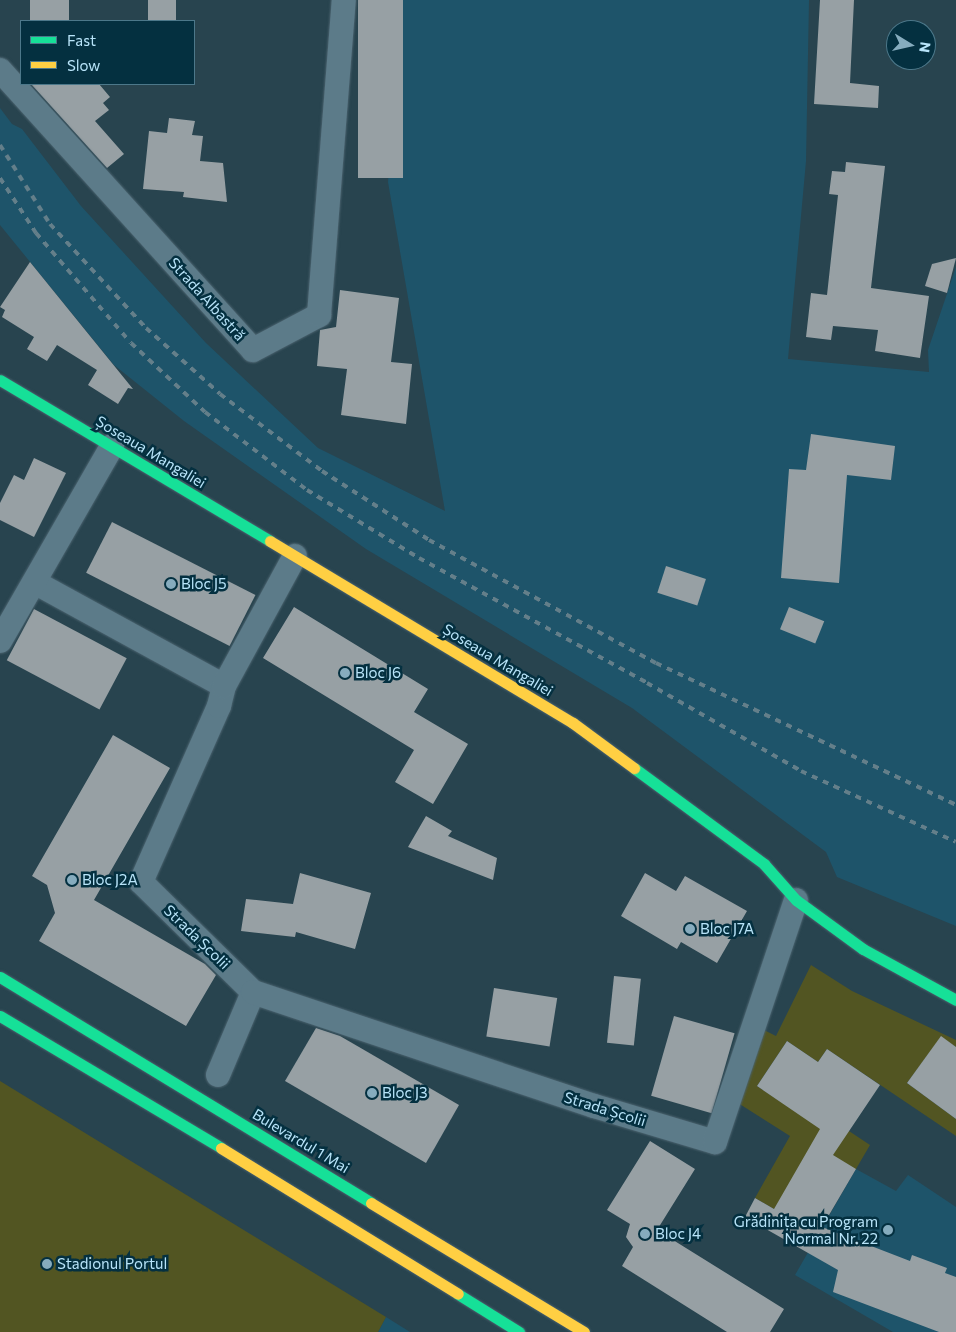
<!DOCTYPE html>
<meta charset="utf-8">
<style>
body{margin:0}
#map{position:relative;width:956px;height:1332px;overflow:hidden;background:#28444f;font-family:Commissioner,sans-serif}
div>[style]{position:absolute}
.built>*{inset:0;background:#1e546a}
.green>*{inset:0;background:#525522}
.building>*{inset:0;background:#97a0a4;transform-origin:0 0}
.roads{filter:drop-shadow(0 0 1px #4a626e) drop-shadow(0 0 1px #4a626e)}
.street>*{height:24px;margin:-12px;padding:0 12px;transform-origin:12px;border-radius:12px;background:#5c7b89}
.fast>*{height:11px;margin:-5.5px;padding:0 5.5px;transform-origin:5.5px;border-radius:5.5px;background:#16e098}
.slow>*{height:11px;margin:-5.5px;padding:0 5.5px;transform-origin:5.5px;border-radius:5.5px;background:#ffcf43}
.rail>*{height:4px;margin-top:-2px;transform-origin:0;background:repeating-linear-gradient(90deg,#647f8a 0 6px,transparent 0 12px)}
.dots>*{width:14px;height:14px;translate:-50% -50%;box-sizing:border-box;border:2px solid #043040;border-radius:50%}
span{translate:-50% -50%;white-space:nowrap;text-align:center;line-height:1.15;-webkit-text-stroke:5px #043040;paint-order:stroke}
.street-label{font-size:15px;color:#b8e4f9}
.poi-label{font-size:15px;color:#b8e4f9}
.left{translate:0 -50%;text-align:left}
.right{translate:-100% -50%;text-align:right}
.legend{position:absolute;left:20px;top:20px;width:175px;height:65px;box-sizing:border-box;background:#043040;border:1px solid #4c788a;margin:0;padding:6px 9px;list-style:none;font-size:15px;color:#b8e4f9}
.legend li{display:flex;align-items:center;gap:10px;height:25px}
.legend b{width:25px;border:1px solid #4c788a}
.north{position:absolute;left:886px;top:20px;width:50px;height:50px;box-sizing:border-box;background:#043040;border:1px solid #4c788a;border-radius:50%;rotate:99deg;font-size:14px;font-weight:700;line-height:20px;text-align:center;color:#b8e4f9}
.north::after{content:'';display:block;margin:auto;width:18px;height:22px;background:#86acbe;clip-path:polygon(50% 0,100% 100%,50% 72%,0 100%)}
</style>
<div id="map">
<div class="built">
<div style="clip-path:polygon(403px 0,809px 0,806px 161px,788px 359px,929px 372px,928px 350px,956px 267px,956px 926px,837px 877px,826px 852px,632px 708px,366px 549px,184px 421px,114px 365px,0 225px,0 108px,12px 124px,22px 129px,81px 206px,206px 343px,318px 448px,445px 511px,388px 182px)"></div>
<div style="clip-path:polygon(856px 1169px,896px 1191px,908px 1175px,956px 1207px,956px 1332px,893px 1332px,795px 1275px)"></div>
<div style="clip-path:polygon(386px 1317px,410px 1332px,378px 1332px)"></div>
</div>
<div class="green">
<div style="clip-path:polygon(811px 965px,852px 991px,956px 1040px,956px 1047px,941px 1037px,907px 1083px,956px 1119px,956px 1136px,827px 1049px,818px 1062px,787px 1041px,757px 1086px,811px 1122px,849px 1131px,870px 1145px,856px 1169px,774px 1209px,755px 1198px,790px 1136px,738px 1103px,764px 1030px,776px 1036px)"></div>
<div style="clip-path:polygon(0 1081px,386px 1317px,378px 1332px,0 1332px)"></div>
</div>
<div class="building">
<div style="left:30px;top:0;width:39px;height:21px"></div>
<div style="left:148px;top:0;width:28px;height:21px"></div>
<div style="left:358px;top:0;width:45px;height:178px"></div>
<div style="clip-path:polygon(820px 0,854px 0,850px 83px,879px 86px,878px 108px,814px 104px)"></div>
<div style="clip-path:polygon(31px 84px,99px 84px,110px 97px,103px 103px,109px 110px,95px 121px,124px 154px,107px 168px)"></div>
<div style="clip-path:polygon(169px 118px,195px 121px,192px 135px,203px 136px,200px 161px,223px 163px,227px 202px,183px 197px,184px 192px,143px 189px,149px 131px,167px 133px)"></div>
<div style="clip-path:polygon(846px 162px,885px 166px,871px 288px,929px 296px,920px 358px,875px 351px,878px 330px,833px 326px,831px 340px,806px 337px,811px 293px,827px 295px,838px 195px,829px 194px,832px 171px,845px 172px)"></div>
<div style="clip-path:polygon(956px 258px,947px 293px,925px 286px,932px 264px)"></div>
<div style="clip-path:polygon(30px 262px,133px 389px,128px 388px,118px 404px,88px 385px,97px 370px,57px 345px,47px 361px,27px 349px,34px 337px,2px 317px,5px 310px,0 307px)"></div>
<div style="clip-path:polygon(340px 290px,399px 298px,391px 362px,412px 364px,406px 424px,341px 415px,347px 369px,317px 366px,320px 330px,336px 327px)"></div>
<div style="clip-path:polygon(811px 434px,895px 446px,891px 480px,847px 475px,839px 583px,781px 578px,789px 469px,806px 470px)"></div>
<div style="clip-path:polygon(34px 458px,66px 473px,34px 537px,0 520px,0 503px,14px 475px,24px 480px)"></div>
<div style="left:112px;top:522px;width:161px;height:57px;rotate:27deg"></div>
<div style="left:666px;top:566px;width:42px;height:28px;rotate:18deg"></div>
<div style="clip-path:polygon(294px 607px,428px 689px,414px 712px,468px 744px,433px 804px,395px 782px,414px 750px,263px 658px)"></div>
<div style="left:789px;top:607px;width:38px;height:24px;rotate:22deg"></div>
<div style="left:34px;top:609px;width:105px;height:58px;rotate:28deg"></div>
<div style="clip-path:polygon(113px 735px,170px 768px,94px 900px,205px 964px,216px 975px,186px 1026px,39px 941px,55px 913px,47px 885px,32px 876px)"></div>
<div style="clip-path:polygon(426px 816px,452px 831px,448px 836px,497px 858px,493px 880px,408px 847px)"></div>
<div style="clip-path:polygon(300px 873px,371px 893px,355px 949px,296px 932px,295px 937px,241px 931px,246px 899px,293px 904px)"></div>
<div style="clip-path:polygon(645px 873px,676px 891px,685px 876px,747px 911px,717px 963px,681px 942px,677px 949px,621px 916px)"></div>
<div style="left:614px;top:976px;width:27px;height:67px;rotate:6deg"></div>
<div style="left:494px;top:988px;width:64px;height:49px;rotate:9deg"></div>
<div style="left:674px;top:1016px;width:63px;height:83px;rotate:16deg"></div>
<div style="clip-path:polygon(316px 1028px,340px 1036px,459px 1105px,426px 1163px,285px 1081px)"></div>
<div style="clip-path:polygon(941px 1036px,956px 1047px,956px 1119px,907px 1083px)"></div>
<div style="clip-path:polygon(787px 1041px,818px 1062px,827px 1049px,880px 1085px,833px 1155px,856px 1169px,822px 1227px,910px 1261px,912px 1255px,947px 1268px,945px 1273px,956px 1277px,956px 1332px,939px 1332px,833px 1292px,838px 1270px,745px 1217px,755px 1198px,774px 1209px,820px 1129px,757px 1086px)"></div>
<div style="clip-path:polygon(650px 1141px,695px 1169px,657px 1230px,784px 1309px,770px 1332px,727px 1332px,622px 1266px,633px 1247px,626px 1237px,630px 1224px,607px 1210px)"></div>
</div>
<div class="roads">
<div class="street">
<div style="left:0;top:70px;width:377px;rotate:47.9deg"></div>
<div style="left:253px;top:350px;width:75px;rotate:-27.9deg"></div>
<div style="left:319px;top:315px;width:316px;rotate:-85.5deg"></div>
<div style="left:36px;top:583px;width:214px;rotate:28.7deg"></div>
<div style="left:0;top:641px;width:225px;rotate:-60.1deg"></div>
<div style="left:253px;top:992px;width:157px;rotate:-135.5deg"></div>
<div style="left:141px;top:882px;width:193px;rotate:-66.1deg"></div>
<div style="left:219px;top:706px;width:21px;rotate:-76deg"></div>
<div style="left:224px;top:686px;width:148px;rotate:-61.4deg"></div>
<div style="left:218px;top:1075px;width:90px;rotate:-67.1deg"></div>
<div style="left:253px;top:992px;width:360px;rotate:18.5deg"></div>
<div style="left:594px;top:1106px;width:126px;rotate:16.6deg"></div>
<div style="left:715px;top:1142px;width:255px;rotate:-71.5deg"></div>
</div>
<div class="fast">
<div style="left:0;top:380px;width:314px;rotate:30.8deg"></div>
<div style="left:634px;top:768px;width:162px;rotate:36.4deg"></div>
<div style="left:764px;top:864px;width:48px;rotate:48.4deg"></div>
<div style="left:796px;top:900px;width:83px;rotate:36.2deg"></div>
<div style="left:863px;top:949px;width:106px;rotate:28.7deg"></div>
<div style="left:0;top:977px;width:434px;rotate:31.3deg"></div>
<div style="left:0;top:1016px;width:257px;rotate:30.8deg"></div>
<div style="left:458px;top:1294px;width:72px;rotate:31.9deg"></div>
</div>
<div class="slow">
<div style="left:270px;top:541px;width:353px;rotate:31deg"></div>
<div style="left:573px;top:723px;width:76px;rotate:36.4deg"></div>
<div style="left:221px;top:1148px;width:278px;rotate:31.6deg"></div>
<div style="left:371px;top:1203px;width:249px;rotate:31.2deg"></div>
</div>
</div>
<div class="rail">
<div style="left:0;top:145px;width:93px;rotate:57.7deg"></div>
<div style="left:50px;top:224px;width:142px;rotate:47.3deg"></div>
<div style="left:146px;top:328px;width:99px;rotate:41.7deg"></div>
<div style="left:220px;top:394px;width:128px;rotate:37deg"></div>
<div style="left:322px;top:471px;width:127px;rotate:32.8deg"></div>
<div style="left:429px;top:540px;width:258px;rotate:28.5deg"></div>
<div style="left:656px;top:663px;width:332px;rotate:25.3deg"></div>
<div style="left:0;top:178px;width:66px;rotate:56.8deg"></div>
<div style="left:36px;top:233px;width:145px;rotate:49.2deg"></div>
<div style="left:131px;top:343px;width:101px;rotate:43deg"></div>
<div style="left:205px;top:412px;width:128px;rotate:37.4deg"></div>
<div style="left:307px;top:490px;width:131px;rotate:31.3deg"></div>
<div style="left:419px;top:558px;width:260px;rotate:28.7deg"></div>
<div style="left:647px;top:683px;width:177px;rotate:29.7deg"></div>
<div style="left:801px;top:771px;width:170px;rotate:24.6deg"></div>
</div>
<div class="dots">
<div style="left:171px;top:584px;background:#86acbe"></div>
<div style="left:345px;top:673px;background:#86acbe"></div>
<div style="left:72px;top:880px;background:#86acbe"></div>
<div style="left:690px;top:929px;background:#86acbe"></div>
<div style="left:372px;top:1093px;background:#86acbe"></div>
<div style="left:888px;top:1230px;background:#86acbe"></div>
<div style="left:645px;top:1234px;background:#86acbe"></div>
<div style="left:47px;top:1264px;background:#86acbe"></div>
</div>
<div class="street-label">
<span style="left:207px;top:299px;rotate:48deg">Strada Albastră</span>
<span style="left:151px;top:452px;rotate:31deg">Șoseaua Mangaliei</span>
<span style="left:498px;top:660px;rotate:31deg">Șoseaua Mangaliei</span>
<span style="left:197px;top:937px;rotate:44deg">Strada Școlii</span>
<span style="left:605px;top:1109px;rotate:17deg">Strada Școlii</span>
<span style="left:301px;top:1141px;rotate:31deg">Bulevardul 1 Mai</span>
</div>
<div class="poi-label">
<span class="left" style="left:181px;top:584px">Bloc J5</span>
<span class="left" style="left:355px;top:673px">Bloc J6</span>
<span class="left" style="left:82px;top:880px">Bloc J2A</span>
<span class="left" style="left:700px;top:929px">Bloc J7A</span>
<span class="left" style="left:382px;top:1093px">Bloc J3</span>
<span class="right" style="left:878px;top:1230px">Grădinița cu Program<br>Normal Nr. 22</span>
<span class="left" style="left:655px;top:1234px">Bloc J4</span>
<span class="left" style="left:57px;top:1264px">Stadionul Portul</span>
</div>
<ul class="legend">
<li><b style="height:6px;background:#16e098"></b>Fast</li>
<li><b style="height:6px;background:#ffcf43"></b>Slow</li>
</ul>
<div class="north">N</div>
</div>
